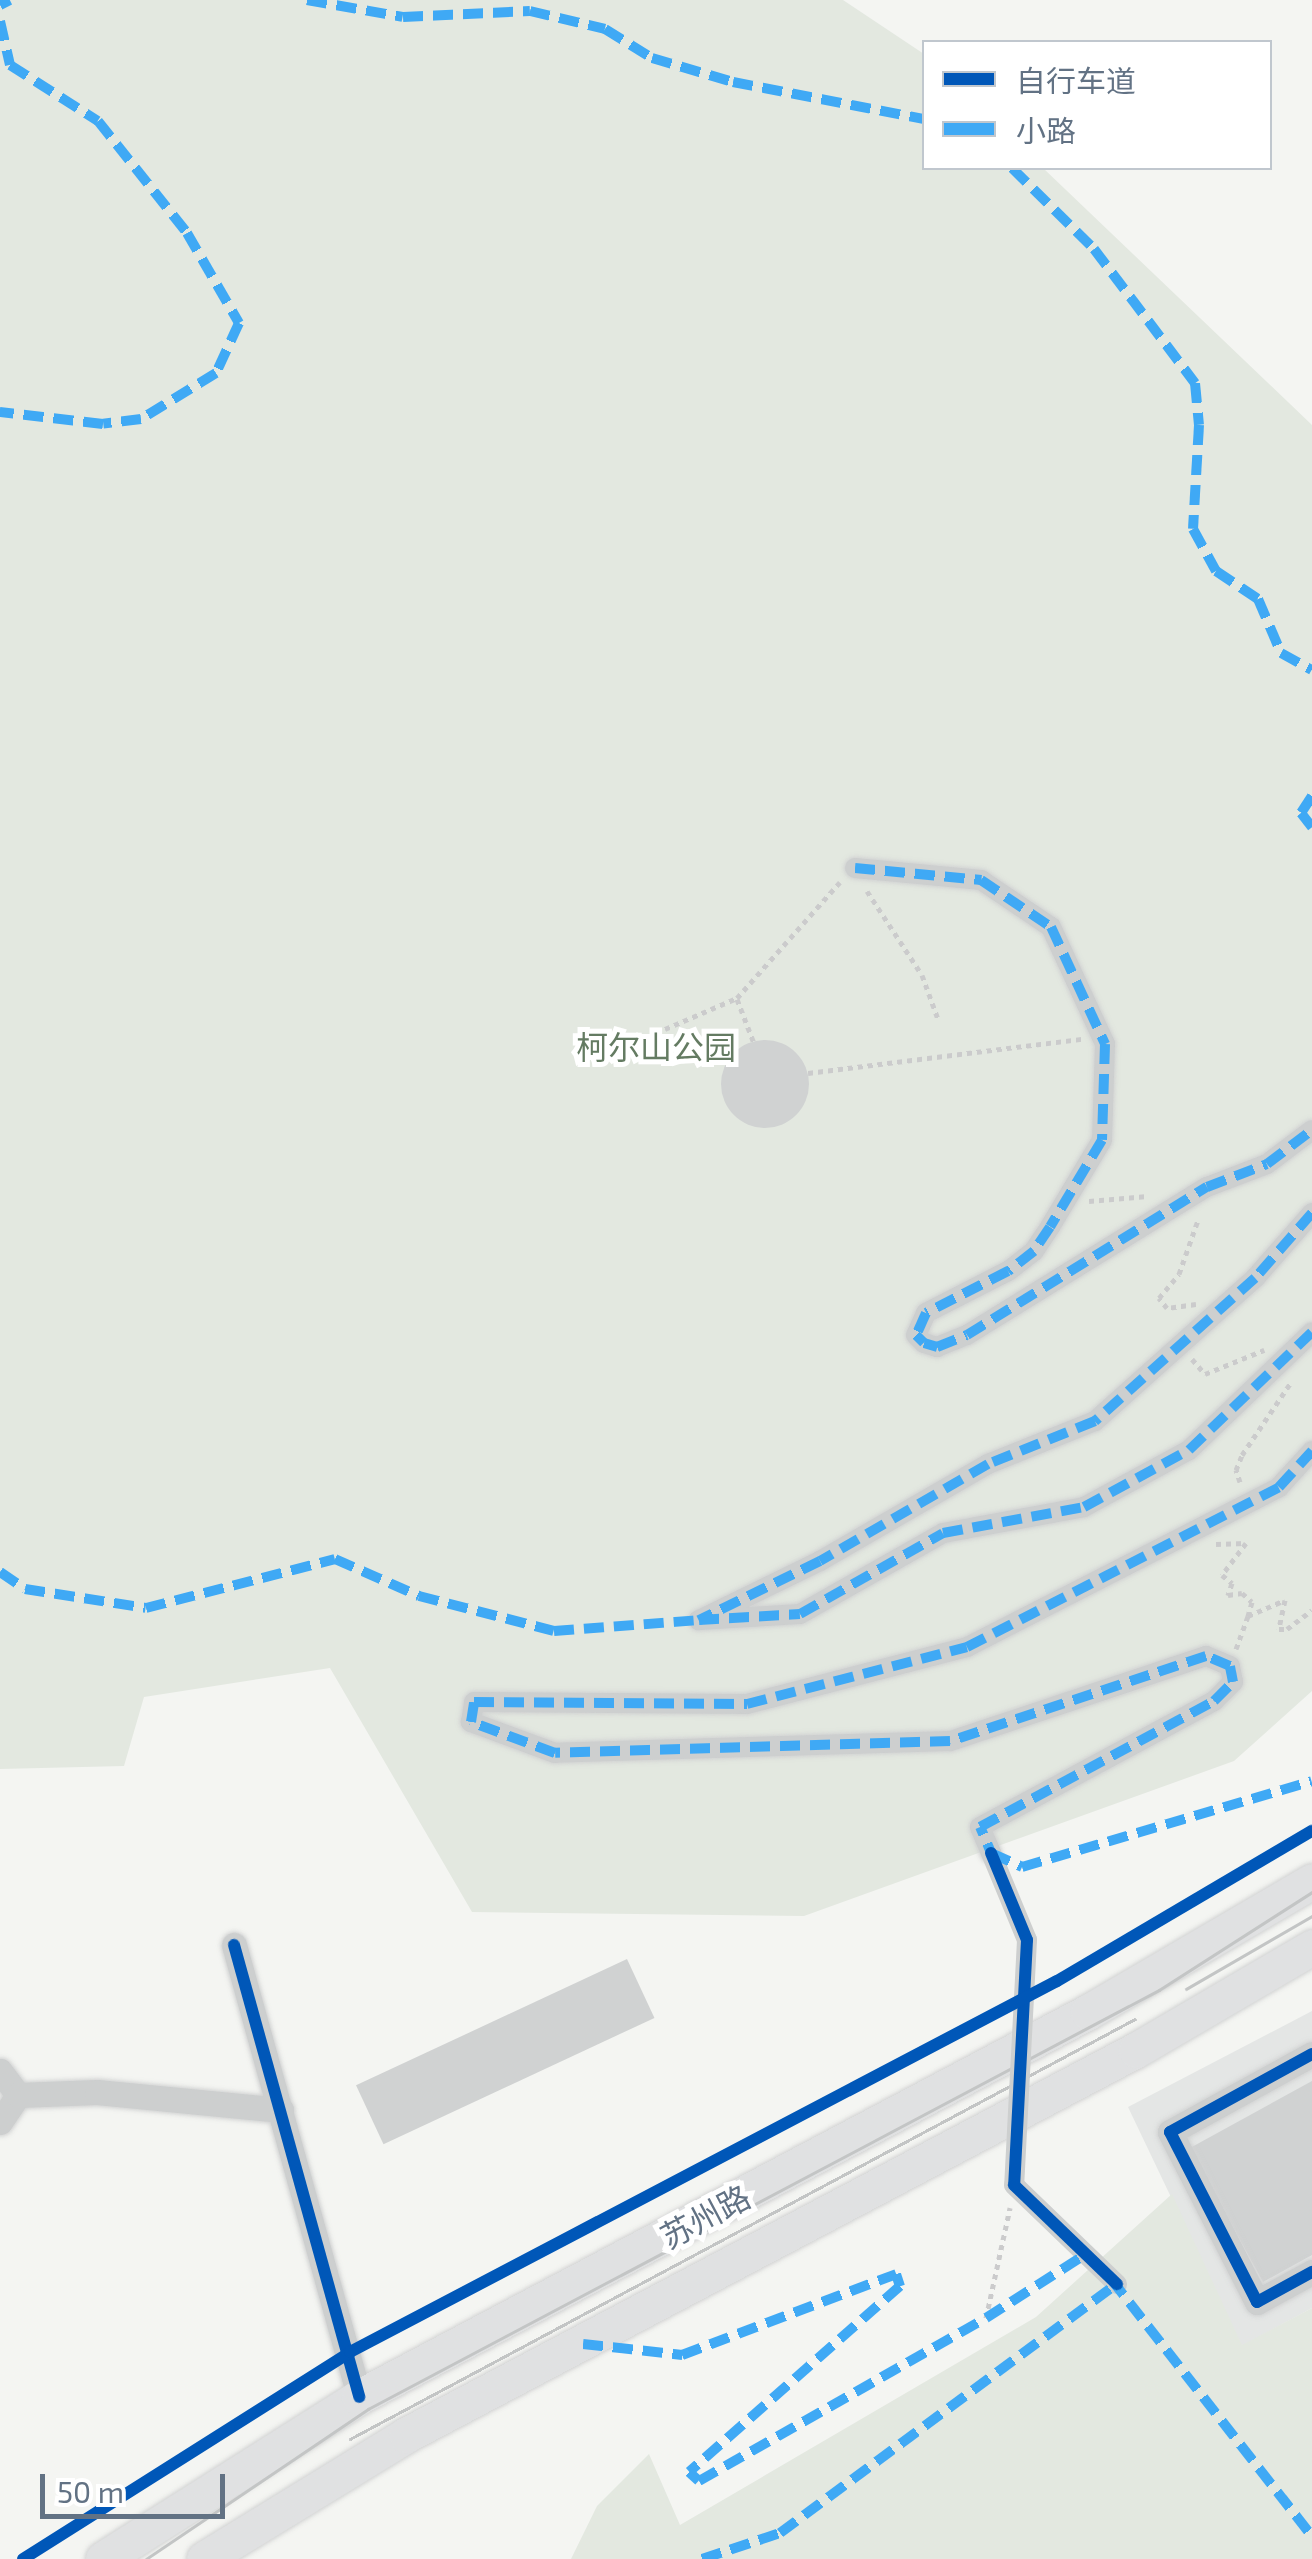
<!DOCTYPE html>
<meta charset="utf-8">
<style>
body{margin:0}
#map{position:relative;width:1312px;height:2559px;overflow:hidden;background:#f4f5f2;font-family:"Exo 2","Noto Sans SC",sans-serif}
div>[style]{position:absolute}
.built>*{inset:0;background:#e4e6e5}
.green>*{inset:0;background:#e3e8e0}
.building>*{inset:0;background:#d0d2d2;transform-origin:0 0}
.round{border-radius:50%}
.path>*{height:5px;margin-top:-2.5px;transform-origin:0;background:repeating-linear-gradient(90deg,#cbcbcc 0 5px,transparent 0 10px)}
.roads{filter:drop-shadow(0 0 2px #d2d3d3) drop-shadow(0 0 2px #d2d3d3)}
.pedestrian>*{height:20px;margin:-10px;padding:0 10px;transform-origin:10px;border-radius:10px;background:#cdcfcf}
.minor>*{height:25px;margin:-12.5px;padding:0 12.5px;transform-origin:12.5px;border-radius:12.5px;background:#cdcfcf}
.secondary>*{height:35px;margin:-17.5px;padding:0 17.5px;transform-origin:17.5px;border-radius:17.5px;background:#e0e1e2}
.tram>*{height:2.5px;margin:-1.25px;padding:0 1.25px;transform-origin:1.25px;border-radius:1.25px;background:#c3c5c5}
.pedestrian-bridge>*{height:20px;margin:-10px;padding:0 10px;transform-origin:10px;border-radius:10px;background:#cdcfcf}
.quiet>*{height:10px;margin-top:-5px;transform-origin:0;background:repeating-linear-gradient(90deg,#3fa9f5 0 20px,transparent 0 30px)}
.cycleway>*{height:12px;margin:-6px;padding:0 6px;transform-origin:6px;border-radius:6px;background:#0057b8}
span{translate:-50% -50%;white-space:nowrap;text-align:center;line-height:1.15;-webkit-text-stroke:10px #fff;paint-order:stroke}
.park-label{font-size:32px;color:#647b62}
.street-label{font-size:32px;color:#627284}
.legend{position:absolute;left:922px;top:40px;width:350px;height:130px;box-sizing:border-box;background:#fff;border:2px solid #c0c7ce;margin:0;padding:12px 18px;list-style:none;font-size:30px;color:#627284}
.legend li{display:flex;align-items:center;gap:20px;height:50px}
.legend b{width:50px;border:2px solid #c0c7ce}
.scale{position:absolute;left:40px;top:2474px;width:185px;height:45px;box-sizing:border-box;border:5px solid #627284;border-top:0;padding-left:12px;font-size:30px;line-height:35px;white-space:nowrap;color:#627284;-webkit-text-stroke:8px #fff;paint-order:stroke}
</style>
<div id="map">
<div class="built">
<div style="clip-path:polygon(1312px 2011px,1312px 2308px,1242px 2346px,1128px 2107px)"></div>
</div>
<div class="green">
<div style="clip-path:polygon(0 0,843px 0,924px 54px,924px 168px,1043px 168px,1312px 425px,1312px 1691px,1234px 1761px,804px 1916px,472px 1912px,330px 1668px,144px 1697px,124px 1766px,0 1769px)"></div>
<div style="clip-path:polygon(1172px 2194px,1242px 2345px,1312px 2308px,1312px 2559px,571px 2559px,597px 2506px,649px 2454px,680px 2525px,1036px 2317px)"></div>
</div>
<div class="building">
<div class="round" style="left:721px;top:1040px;width:88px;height:88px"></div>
<div style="left:627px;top:1959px;width:65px;height:299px;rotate:65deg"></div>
<div style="clip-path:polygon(1312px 2081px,1312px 2255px,1263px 2282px,1190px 2148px)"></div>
</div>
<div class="path">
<div style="left:867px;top:891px;width:100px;rotate:56.8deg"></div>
<div style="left:922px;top:975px;width:47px;rotate:70deg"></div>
<div style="left:737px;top:999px;width:47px;rotate:68.9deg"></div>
<div style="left:665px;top:1029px;width:78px;rotate:-23.3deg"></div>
<div style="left:737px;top:998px;width:155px;rotate:-48.4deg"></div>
<div style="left:808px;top:1073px;width:276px;rotate:-7.1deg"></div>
<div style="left:1089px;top:1201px;width:59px;rotate:-4.8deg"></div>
<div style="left:1196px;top:1304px;width:29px;rotate:172deg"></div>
<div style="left:1167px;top:1308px;width:13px;rotate:-129deg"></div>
<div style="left:1159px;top:1298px;width:31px;rotate:-50deg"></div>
<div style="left:1179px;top:1274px;width:57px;rotate:-70.6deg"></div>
<div style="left:1192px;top:1359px;width:20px;rotate:49deg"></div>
<div style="left:1205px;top:1374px;width:64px;rotate:-22.1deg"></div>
<div style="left:1240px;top:1482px;width:13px;rotate:-108deg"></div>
<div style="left:1236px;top:1470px;width:16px;rotate:-68deg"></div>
<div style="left:1242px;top:1455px;width:89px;rotate:-56deg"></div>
<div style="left:1216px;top:1544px;width:30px;rotate:-2deg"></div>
<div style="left:1246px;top:1543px;width:40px;rotate:127deg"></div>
<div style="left:1222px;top:1575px;width:13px;rotate:39deg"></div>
<div style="left:1232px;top:1583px;width:13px;rotate:108deg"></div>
<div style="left:1228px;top:1595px;width:14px;rotate:-8deg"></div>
<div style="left:1242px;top:1593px;width:13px;rotate:42deg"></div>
<div style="left:1252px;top:1602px;width:15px;rotate:106deg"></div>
<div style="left:1248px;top:1616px;width:40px;rotate:-23.4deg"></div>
<div style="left:1285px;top:1600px;width:30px;rotate:102deg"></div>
<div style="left:1279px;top:1629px;width:8px"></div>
<div style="left:1287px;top:1629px;width:31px;rotate:-37deg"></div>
<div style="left:1236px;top:1649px;width:35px;rotate:-70deg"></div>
<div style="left:986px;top:2318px;width:113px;rotate:-77.7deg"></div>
</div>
<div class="roads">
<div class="pedestrian">
<div style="left:855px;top:868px;width:127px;rotate:5.4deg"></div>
<div style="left:981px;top:880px;width:84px;rotate:33.9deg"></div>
<div style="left:1051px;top:927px;width:129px;rotate:65.2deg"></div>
<div style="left:1105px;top:1044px;width:96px;rotate:91.8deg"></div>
<div style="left:1102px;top:1140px;width:101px;rotate:120.9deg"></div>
<div style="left:1050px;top:1227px;width:29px;rotate:124deg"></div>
<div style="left:1034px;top:1251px;width:33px;rotate:142deg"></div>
<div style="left:1008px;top:1271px;width:92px;rotate:152.9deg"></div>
<div style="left:926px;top:1313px;width:24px;rotate:114deg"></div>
<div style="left:916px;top:1335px;width:11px;rotate:45deg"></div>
<div style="left:924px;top:1343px;width:14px;rotate:17deg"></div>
<div style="left:937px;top:1347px;width:32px;rotate:-22deg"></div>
<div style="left:967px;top:1335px;width:282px;rotate:-31.7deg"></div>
<div style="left:1207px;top:1187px;width:64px;rotate:-21deg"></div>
<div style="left:1267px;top:1164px;width:56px;rotate:-37.1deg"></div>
<div style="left:1312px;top:1213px;width:86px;rotate:131.2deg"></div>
<div style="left:1255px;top:1278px;width:215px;rotate:138.2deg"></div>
<div style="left:1095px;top:1421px;width:115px;rotate:158.1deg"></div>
<div style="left:988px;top:1464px;width:194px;rotate:150deg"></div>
<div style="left:820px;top:1561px;width:135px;rotate:154deg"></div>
<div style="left:699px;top:1620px;width:101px;rotate:-3.4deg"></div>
<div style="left:800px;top:1614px;width:164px;rotate:-29.5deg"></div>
<div style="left:943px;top:1533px;width:143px;rotate:-10.4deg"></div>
<div style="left:1084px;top:1507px;width:119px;rotate:-28.5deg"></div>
<div style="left:1189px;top:1450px;width:170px;rotate:-43.8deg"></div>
<div style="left:991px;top:1853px;width:28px;rotate:-113deg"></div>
<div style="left:980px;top:1827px;width:266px;rotate:-28.3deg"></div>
<div style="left:1214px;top:1701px;width:27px;rotate:-45deg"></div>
<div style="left:1233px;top:1682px;width:16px;rotate:-101deg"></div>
<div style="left:1230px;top:1666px;width:26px;rotate:-157deg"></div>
<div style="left:1206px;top:1656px;width:270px;rotate:161.6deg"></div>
<div style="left:950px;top:1741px;width:395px;rotate:178.3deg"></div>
<div style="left:555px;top:1753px;width:90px;rotate:-159.7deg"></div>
<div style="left:471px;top:1722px;width:20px;rotate:-81deg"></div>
<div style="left:474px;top:1702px;width:273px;rotate:0.4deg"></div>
<div style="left:747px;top:1704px;width:227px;rotate:-14.5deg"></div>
<div style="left:967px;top:1647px;width:351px;rotate:-27.1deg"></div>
<div style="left:1279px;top:1487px;width:49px;rotate:-47.5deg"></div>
</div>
<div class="minor">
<div style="left:234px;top:1945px;width:469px;rotate:74.5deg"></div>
<div style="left:1312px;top:2054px;width:162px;rotate:151.2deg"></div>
<div style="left:1170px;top:2132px;width:191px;rotate:62.9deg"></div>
<div style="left:1257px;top:2302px;width:63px;rotate:-28.6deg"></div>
<div style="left:0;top:2071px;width:30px;rotate:53deg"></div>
<div style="left:0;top:2122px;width:32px;rotate:-56deg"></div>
<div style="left:18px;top:2095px;width:79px;rotate:-2.2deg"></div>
<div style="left:97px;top:2092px;width:185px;rotate:5.6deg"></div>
</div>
<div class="secondary">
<div style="left:103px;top:2559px;width:303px;rotate:-32.3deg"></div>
<div style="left:359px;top:2397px;width:824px;rotate:-27.84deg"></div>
<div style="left:1088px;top:2012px;width:259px;rotate:-30.3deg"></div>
<div style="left:204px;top:2559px;width:237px;rotate:-31.5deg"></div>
<div style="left:406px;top:2435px;width:825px;rotate:-27.81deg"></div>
<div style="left:1136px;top:2050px;width:204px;rotate:-30.3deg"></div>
</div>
</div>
<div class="tram">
<div style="left:1186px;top:1989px;width:146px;rotate:-30.1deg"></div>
<div style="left:350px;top:2439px;width:890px;rotate:-28.15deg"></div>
<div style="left:146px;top:2559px;width:268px;rotate:-34deg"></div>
<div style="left:368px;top:2409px;width:895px;rotate:-27.91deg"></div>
<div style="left:1159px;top:1990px;width:182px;rotate:-32.6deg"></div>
</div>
<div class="pedestrian-bridge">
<div style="left:991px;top:1853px;width:94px;rotate:67.5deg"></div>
<div style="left:1027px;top:1940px;width:245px;rotate:93deg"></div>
<div style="left:1014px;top:2185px;width:143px;rotate:43.9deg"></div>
</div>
<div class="quiet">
<div style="left:307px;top:0;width:97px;rotate:10deg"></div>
<div style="left:403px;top:17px;width:127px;rotate:-2.7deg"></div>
<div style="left:530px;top:11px;width:77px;rotate:13.5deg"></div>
<div style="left:605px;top:29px;width:55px;rotate:31.7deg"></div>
<div style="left:652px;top:58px;width:84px;rotate:16.5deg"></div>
<div style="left:733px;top:82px;width:195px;rotate:11deg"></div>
<div style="left:0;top:5px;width:11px;rotate:-27deg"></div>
<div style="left:0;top:21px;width:45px;rotate:77.2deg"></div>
<div style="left:10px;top:65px;width:104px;rotate:32.5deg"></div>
<div style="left:98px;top:121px;width:143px;rotate:51.5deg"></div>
<div style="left:187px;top:233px;width:104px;rotate:60deg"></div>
<div style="left:239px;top:323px;width:55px;rotate:114.7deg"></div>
<div style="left:216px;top:373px;width:88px;rotate:148.5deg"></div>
<div style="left:141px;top:419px;width:38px;rotate:173deg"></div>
<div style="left:103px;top:424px;width:104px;rotate:-173.4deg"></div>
<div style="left:1012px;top:168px;width:115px;rotate:44.6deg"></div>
<div style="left:1094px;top:249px;width:168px;rotate:53deg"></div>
<div style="left:1195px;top:383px;width:42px;rotate:84.6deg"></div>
<div style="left:1199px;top:425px;width:104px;rotate:93.3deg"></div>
<div style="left:1193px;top:529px;width:48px;rotate:61.3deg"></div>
<div style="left:1216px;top:571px;width:50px;rotate:33.7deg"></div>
<div style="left:1258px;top:599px;width:59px;rotate:66.9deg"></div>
<div style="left:1281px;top:653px;width:35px;rotate:29deg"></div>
<div style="left:1312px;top:796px;width:20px;rotate:123deg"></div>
<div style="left:1301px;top:813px;width:18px;rotate:52deg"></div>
<div style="left:855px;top:868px;width:127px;rotate:5.4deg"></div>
<div style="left:981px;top:880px;width:84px;rotate:33.9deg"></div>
<div style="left:1051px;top:927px;width:129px;rotate:65.2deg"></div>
<div style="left:1105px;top:1044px;width:96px;rotate:91.8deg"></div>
<div style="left:1102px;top:1140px;width:101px;rotate:120.9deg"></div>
<div style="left:1050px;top:1227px;width:29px;rotate:124deg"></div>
<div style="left:1034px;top:1251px;width:33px;rotate:142deg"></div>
<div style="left:1008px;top:1271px;width:92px;rotate:152.9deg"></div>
<div style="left:926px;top:1313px;width:24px;rotate:114deg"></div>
<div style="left:916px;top:1335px;width:11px;rotate:45deg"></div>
<div style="left:924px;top:1343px;width:14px;rotate:17deg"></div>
<div style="left:937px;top:1347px;width:32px;rotate:-22deg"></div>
<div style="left:967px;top:1335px;width:282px;rotate:-31.7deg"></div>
<div style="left:1207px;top:1187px;width:64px;rotate:-21deg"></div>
<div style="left:1267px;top:1164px;width:56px;rotate:-37.1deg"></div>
<div style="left:1312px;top:1213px;width:86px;rotate:131.2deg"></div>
<div style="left:1255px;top:1278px;width:215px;rotate:138.2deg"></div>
<div style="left:1095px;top:1421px;width:115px;rotate:158.1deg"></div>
<div style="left:988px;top:1464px;width:194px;rotate:150deg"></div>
<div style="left:820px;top:1561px;width:135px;rotate:154deg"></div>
<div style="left:699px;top:1620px;width:101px;rotate:-3.4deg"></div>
<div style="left:800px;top:1614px;width:164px;rotate:-29.5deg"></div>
<div style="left:943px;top:1533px;width:143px;rotate:-10.4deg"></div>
<div style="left:1084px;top:1507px;width:119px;rotate:-28.5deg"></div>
<div style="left:1189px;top:1450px;width:170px;rotate:-43.8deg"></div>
<div style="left:0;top:1572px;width:30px;rotate:34deg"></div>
<div style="left:25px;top:1589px;width:122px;rotate:8.9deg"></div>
<div style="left:146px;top:1608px;width:195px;rotate:-14.5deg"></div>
<div style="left:335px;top:1559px;width:92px;rotate:23.8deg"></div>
<div style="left:419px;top:1596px;width:139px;rotate:14.5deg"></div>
<div style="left:554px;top:1631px;width:145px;rotate:-4.3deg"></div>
<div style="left:991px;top:1853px;width:34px;rotate:24deg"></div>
<div style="left:1022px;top:1867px;width:302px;rotate:-16.5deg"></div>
<div style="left:995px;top:1862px;width:38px;rotate:-113deg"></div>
<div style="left:980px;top:1827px;width:266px;rotate:-28.3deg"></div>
<div style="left:1214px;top:1701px;width:27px;rotate:-45deg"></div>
<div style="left:1233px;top:1682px;width:16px;rotate:-101deg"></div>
<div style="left:1230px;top:1666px;width:26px;rotate:-157deg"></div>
<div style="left:1206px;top:1656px;width:270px;rotate:161.6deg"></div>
<div style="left:950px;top:1741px;width:395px;rotate:178.3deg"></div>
<div style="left:555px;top:1753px;width:90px;rotate:-159.7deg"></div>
<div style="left:471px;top:1722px;width:20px;rotate:-81deg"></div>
<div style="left:474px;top:1702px;width:273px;rotate:0.4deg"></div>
<div style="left:747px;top:1704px;width:227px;rotate:-14.5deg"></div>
<div style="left:967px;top:1647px;width:351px;rotate:-27.1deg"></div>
<div style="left:1279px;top:1487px;width:49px;rotate:-47.5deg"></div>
<div style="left:1111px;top:2279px;width:326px;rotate:52deg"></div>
<div style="left:583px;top:2344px;width:100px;rotate:6.3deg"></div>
<div style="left:682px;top:2355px;width:229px;rotate:-20.7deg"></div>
<div style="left:896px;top:2274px;width:13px;rotate:72deg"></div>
<div style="left:900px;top:2286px;width:281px;rotate:138.6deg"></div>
<div style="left:689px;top:2472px;width:13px;rotate:42deg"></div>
<div style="left:699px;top:2481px;width:330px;rotate:-29.6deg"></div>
<div style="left:986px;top:2318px;width:119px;rotate:-32.6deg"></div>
<div style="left:702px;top:2559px;width:82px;rotate:-18.4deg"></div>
<div style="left:780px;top:2533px;width:419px;rotate:-36.5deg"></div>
</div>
<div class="cycleway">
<div style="left:991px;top:1853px;width:94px;rotate:67.5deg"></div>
<div style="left:1027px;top:1940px;width:245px;rotate:93deg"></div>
<div style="left:1014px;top:2185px;width:143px;rotate:43.9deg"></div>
<div style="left:234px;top:1945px;width:469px;rotate:74.5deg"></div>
<div style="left:1312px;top:2054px;width:162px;rotate:151.2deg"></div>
<div style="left:1170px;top:2132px;width:191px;rotate:62.9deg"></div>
<div style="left:1257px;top:2302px;width:63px;rotate:-28.6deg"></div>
<div style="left:23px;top:2559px;width:387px;rotate:-32.3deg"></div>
<div style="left:350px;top:2352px;width:798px;rotate:-27.69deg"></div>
<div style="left:1057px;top:1981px;width:296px;rotate:-30.5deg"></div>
</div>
<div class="park-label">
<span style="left:656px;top:1046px">柯尔山公园</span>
</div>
<div class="street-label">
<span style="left:705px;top:2216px;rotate:-28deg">苏州路</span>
</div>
<ul class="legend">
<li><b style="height:12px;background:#0057b8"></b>自行车道</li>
<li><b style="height:12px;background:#3fa9f5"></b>小路</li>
</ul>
<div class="scale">50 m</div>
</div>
